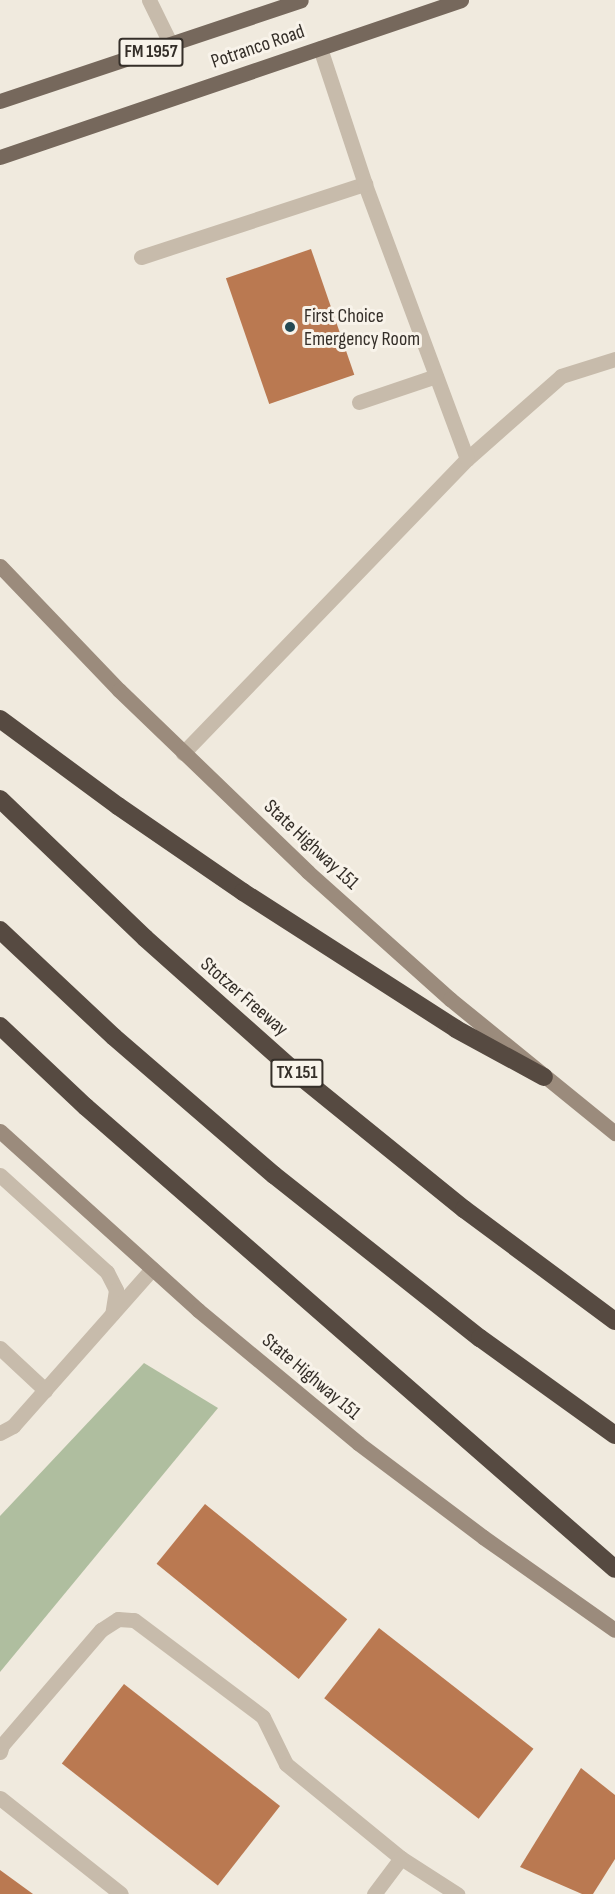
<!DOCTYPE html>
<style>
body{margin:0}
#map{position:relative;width:615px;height:1894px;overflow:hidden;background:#f0eade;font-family:"Sofia Sans Condensed",sans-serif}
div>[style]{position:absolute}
.green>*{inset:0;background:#afbe9f}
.building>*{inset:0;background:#ba7951;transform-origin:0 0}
.lane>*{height:15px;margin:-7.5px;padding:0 7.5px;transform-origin:7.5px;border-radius:7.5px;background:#c7bbab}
.secondary>*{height:15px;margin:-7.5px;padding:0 7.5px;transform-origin:7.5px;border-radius:7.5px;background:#9b8b7c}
.primary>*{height:15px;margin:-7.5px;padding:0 7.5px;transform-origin:7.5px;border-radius:7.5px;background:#76685c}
.highway>*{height:18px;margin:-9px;padding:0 9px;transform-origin:9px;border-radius:9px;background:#564a41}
.dots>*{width:16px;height:16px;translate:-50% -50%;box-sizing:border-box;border:3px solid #f8f3ea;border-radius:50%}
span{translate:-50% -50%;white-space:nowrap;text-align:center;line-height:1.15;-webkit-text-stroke:6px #f8f3ea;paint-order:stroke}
.shield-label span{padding:2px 4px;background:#f8f3ea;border:2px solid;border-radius:4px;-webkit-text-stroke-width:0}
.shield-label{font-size:18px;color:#352f29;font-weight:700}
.street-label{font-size:20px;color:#352f29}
.poi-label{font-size:20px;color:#352f29}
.left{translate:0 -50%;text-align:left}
</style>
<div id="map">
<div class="green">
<div style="clip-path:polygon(144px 1363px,218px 1408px,0 1672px,0 1516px)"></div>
</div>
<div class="building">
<div style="left:311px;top:249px;width:133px;height:90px;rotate:71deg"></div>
<div style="left:205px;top:1504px;width:183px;height:77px;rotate:39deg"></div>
<div style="left:379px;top:1628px;width:196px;height:89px;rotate:38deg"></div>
<div style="left:124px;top:1684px;width:198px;height:101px;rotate:38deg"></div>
<div style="clip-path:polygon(581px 1768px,615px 1795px,615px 1859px,593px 1894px,582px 1894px,520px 1867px)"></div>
<div style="clip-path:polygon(0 1870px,33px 1894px,0 1894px)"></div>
</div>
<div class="lane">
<div style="left:149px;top:0;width:50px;rotate:63.9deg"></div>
<div style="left:141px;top:257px;width:236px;rotate:-18.1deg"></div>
<div style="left:359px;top:402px;width:81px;rotate:-18.7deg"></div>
<div style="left:467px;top:459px;width:125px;rotate:-41.4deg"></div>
<div style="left:561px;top:376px;width:57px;rotate:-17.5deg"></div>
<div style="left:183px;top:753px;width:409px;rotate:-46deg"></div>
<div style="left:467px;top:459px;width:293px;rotate:-110.4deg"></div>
<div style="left:365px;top:184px;width:143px;rotate:-108.3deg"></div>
<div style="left:0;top:1175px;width:144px;rotate:42.2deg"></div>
<div style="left:107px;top:1272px;width:20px;rotate:63deg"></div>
<div style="left:116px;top:1290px;width:24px;rotate:99deg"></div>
<div style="left:0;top:1348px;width:62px;rotate:43deg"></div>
<div style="left:0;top:1433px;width:15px;rotate:-28deg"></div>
<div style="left:13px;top:1426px;width:210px;rotate:-48.5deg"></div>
<div style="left:0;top:1752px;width:7px;rotate:-74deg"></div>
<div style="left:2px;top:1745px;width:152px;rotate:-49.3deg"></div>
<div style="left:101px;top:1630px;width:20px;rotate:-33deg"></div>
<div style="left:118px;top:1619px;width:16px;rotate:4deg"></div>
<div style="left:134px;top:1620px;width:161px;rotate:36.9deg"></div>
<div style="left:263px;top:1717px;width:52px;rotate:63.9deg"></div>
<div style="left:286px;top:1764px;width:149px;rotate:39.3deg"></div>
<div style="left:401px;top:1858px;width:67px;rotate:32.7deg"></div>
<div style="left:0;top:1798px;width:154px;rotate:38.4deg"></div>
<div style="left:374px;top:1894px;width:45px;rotate:-53.1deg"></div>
</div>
<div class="secondary">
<div style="left:0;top:566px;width:172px;rotate:46.2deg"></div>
<div style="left:119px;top:690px;width:262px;rotate:43.9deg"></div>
<div style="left:308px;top:872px;width:191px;rotate:41.8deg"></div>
<div style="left:450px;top:999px;width:213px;rotate:39.1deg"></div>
<div style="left:0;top:1131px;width:267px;rotate:42.1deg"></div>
<div style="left:198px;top:1310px;width:208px;rotate:39.7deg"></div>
<div style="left:358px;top:1443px;width:156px;rotate:36.9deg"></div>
<div style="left:483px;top:1537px;width:161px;rotate:35.2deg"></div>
</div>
<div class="primary">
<div style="left:0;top:101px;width:317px;rotate:-18.5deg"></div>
<div style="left:0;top:157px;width:487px;rotate:-18.8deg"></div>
</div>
<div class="highway">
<div style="left:0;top:719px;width:147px;rotate:36.4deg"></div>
<div style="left:118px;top:806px;width:152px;rotate:34.5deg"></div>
<div style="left:243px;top:892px;width:253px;rotate:32.7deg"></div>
<div style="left:456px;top:1029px;width:100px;rotate:28.6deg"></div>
<div style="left:0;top:799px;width:201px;rotate:43.8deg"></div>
<div style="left:145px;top:938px;width:209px;rotate:41.7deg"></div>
<div style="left:301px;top:1077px;width:210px;rotate:39deg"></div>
<div style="left:464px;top:1209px;width:188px;rotate:36.6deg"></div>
<div style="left:0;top:930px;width:156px;rotate:43.2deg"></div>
<div style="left:114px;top:1037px;width:211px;rotate:40.8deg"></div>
<div style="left:274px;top:1175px;width:263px;rotate:38.4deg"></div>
<div style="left:480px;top:1338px;width:166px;rotate:35.7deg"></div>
<div style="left:0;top:1026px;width:118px;rotate:43.3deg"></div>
<div style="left:86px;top:1107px;width:702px;rotate:41.13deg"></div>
</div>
<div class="dots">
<div style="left:290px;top:327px;background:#234953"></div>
</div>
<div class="shield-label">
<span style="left:151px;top:52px">FM 1957</span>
<span style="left:297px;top:1073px">TX 151</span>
</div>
<div class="street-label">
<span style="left:258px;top:47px;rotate:-19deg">Potranco Road</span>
<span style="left:311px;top:845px;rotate:43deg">State Highway 151</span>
<span style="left:244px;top:997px;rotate:41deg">Stotzer Freeway</span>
<span style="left:311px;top:1377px;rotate:40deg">State Highway 151</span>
</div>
<div class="poi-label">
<span class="left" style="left:304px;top:328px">First Choice<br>Emergency Room</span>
</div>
</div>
